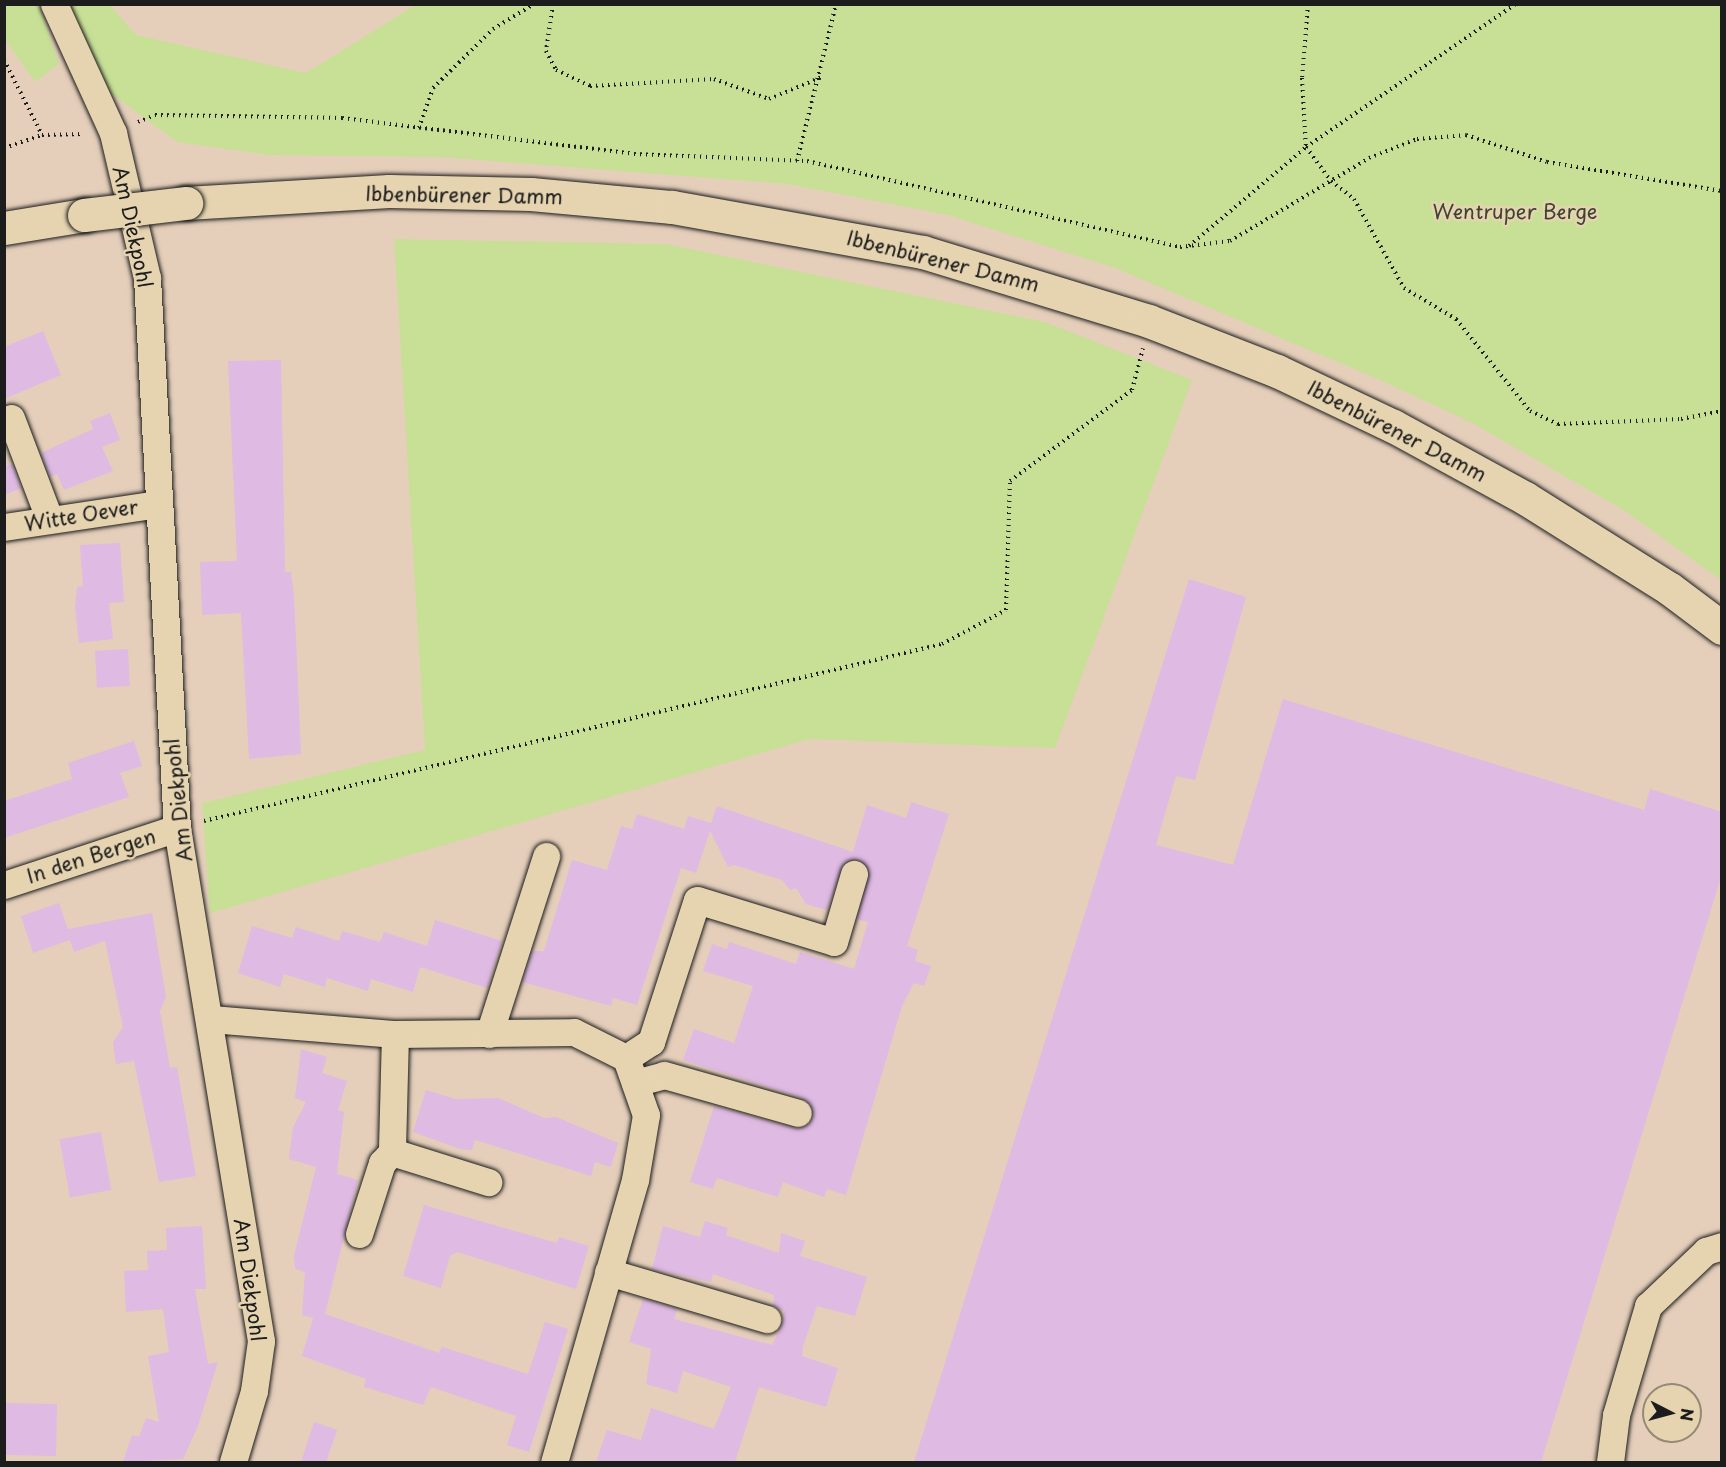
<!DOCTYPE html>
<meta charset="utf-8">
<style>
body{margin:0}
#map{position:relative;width:1726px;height:1467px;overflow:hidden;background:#e5cfbb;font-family:"Playpen Sans",sans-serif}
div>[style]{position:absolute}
.green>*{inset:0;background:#c8e096}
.building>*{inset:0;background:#dfbae3;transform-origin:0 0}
.path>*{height:4px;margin-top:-2px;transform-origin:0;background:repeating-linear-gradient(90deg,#1c1c1c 0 1.5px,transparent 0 6px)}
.roads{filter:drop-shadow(0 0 2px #1c1c1c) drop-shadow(0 0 2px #1c1c1c)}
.minor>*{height:27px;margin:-13.5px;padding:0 13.5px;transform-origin:13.5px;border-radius:13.5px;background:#e6d4b1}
.major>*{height:33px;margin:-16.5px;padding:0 16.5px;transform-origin:16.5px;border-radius:16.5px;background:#e6d4b1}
.bridges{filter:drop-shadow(0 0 2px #1c1c1c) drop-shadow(0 0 2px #1c1c1c)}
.major-bridge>*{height:33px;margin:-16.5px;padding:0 16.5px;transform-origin:16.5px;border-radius:16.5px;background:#e6d4b1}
span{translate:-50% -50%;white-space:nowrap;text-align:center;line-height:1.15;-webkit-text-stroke:5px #e6d4b1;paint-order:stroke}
.street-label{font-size:20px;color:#1c1c1c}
.park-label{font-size:20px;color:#3e4334}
.frame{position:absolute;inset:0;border:6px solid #1c1c1c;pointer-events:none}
.north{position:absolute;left:1642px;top:1383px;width:60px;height:60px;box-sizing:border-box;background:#e6d4b1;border:2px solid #958a75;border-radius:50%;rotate:96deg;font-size:16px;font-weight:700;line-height:24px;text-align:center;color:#1c1c1c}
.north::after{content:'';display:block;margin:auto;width:21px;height:27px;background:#1c1c1c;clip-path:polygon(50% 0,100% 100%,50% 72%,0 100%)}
</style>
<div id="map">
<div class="green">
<div style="clip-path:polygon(4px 5px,39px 5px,59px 64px,35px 82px,5px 40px)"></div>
<div style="clip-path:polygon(70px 5px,110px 5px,136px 35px,306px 73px,415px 5px,1721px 5px,1721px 580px,1625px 511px,1474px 424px,1378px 379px,1115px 268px,948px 215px,788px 184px,440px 157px,270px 155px,177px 142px,105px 89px)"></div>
<div style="clip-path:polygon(394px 239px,666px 244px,1045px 322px,1192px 380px,1055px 748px,809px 739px,210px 913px,202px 803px,425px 750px)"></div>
</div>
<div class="building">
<div style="clip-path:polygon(43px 331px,61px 375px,4px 399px,4px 347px)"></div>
<div style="clip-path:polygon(281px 360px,285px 572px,291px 572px,294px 594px,301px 754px,249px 759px,241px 613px,202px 615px,200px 562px,237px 561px,228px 361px)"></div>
<div style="clip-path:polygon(110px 413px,120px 440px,102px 447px,113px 471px,64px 490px,57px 474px,50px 477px,41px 453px,93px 429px,90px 421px)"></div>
<div style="clip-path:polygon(12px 464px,21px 488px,4px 495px,4px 467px)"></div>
<div style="clip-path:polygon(120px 543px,124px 602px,109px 603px,113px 639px,79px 643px,75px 607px,77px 587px,83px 586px,80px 545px)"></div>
<div style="clip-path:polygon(1189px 579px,1246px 597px,1195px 780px,1176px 776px,1156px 845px,1233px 865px,1283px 699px,1644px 810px,1650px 789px,1722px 812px,1722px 874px,1541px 1462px,914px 1462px)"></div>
<div style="left:128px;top:649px;width:37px;height:33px;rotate:87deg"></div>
<div style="clip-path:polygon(134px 741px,142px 766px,120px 773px,129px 797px,4px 838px,4px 801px,72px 779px,68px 763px)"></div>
<div style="clip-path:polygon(911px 802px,949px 814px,907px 946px,918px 950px,915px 961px,931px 966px,924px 986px,914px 983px,902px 1006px,846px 1195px,827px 1189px,824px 1197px,783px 1182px,778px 1197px,717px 1178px,713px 1189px,690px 1182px,714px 1106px,794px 1128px,808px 1125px,813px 1117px,803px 1098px,683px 1060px,694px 1029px,734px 1043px,753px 986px,703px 971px,712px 944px,727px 949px,729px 942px,796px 964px,800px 952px,854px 969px,868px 922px,857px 919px,869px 870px,858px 859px,844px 862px,827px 910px,806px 904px,796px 888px,790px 890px,782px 880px,734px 865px,728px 867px,710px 831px,696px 873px,681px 868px,637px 1005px,613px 998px,611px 1006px,522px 982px,532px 951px,544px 951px,572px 860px,607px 870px,621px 826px,632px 829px,637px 814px,684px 829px,688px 816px,711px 823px,717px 806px,853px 852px,867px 805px,906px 818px)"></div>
<div style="clip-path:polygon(59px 903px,68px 929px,152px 913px,166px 997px,160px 1011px,170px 1068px,177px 1067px,196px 1176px,159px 1182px,134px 1061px,116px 1064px,113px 1042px,123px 1027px,105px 941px,74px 952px,70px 940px,33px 953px,21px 916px)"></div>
<div style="clip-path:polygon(435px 920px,502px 941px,487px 988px,420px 967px,413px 992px,371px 979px,368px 991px,327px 978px,325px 987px,284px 974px,280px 987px,238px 973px,252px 926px,292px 938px,296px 927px,339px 941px,342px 931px,380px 942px,384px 932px,427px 946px)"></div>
<div style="clip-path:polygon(301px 1049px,327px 1057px,322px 1073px,347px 1081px,338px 1110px,344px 1112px,337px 1174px,358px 1180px,325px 1314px,439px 1353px,442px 1347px,528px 1374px,545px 1322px,568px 1329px,529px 1452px,507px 1445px,516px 1416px,431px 1387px,423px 1405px,364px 1387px,366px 1379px,302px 1356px,313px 1318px,302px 1315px,305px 1272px,295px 1269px,294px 1256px,316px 1167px,289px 1159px,293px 1127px,306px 1102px,295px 1098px)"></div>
<div style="clip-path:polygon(426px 1090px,456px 1099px,498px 1098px,544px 1118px,556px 1117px,618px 1143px,611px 1167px,595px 1162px,591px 1176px,475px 1140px,472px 1150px,460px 1149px,413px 1132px)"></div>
<div style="left:101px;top:1132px;width:59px;height:42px;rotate:80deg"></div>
<div style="clip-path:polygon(424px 1205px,557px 1243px,559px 1237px,589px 1246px,576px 1289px,457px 1252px,450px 1256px,441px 1288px,403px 1276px)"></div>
<div style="clip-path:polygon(705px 1221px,728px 1228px,726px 1235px,779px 1253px,781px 1233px,805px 1241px,800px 1256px,867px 1277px,855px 1316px,817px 1306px,803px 1346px,802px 1356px,838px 1368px,826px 1407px,759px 1387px,735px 1462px,596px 1462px,607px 1430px,641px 1440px,651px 1408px,714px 1429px,731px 1387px,683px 1371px,677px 1393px,646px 1384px,651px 1349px,629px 1342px,643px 1299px,677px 1309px,674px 1319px,772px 1345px,782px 1324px,785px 1306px,783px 1311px,773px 1305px,774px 1295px,713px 1274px,711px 1282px,652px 1269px,663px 1226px,700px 1237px)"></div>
<div style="clip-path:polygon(202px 1226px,206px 1289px,195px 1289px,208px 1364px,218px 1362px,198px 1426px,183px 1459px,123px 1462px,132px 1435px,139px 1437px,146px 1418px,159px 1422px,148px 1356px,169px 1352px,163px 1309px,126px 1312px,124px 1271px,148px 1270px,147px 1251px,167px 1250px,166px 1228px)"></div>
<div style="left:6px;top:1403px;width:51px;height:52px;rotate:1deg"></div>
<div style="clip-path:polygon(314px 1422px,337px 1430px,326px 1462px,301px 1462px)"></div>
</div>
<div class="path">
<div style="left:553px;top:4px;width:48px;rotate:98.5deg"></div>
<div style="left:546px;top:51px;width:21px;rotate:62deg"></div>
<div style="left:556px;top:70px;width:38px;rotate:25deg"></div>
<div style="left:590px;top:86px;width:124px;rotate:-3.2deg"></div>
<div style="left:714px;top:79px;width:59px;rotate:20deg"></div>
<div style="left:769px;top:99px;width:57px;rotate:-22.5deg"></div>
<div style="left:1308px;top:4px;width:74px;rotate:94.6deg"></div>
<div style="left:1302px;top:78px;width:69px;rotate:86.7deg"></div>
<div style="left:1306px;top:147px;width:42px;rotate:53.7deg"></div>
<div style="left:1331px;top:181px;width:29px;rotate:38deg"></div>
<div style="left:1354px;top:199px;width:102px;rotate:60.7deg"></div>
<div style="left:1404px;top:288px;width:61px;rotate:30.8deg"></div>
<div style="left:1456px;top:319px;width:118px;rotate:51.2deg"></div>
<div style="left:1530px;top:411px;width:31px;rotate:25deg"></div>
<div style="left:1558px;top:424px;width:123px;rotate:-2.3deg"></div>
<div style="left:1681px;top:419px;width:42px;rotate:-11deg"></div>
<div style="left:4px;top:60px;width:84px;rotate:63.1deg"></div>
<div style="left:42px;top:135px;width:42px;rotate:-1.4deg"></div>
<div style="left:138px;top:122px;width:18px;rotate:-22deg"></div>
<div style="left:155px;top:115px;width:187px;rotate:0.9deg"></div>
<div style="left:342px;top:118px;width:294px;rotate:7deg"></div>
<div style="left:634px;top:154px;width:173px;rotate:2.3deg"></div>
<div style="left:807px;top:161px;width:383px;rotate:13deg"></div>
<div style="left:1180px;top:247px;width:50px;rotate:-6.8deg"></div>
<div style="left:1230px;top:241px;width:162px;rotate:-30.8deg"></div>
<div style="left:1369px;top:158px;width:52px;rotate:-21.6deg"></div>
<div style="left:1417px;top:139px;width:49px;rotate:-4.7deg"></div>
<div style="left:1466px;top:135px;width:85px;rotate:18.4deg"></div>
<div style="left:1547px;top:162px;width:177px;rotate:9.4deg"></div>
<div style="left:419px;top:128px;width:42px;rotate:-70.7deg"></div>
<div style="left:433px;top:88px;width:84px;rotate:-44.5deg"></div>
<div style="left:493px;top:29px;width:48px;rotate:-31.4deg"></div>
<div style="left:4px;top:148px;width:40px;rotate:-18.9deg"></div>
<div style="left:797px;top:161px;width:162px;rotate:-76deg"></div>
<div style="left:1189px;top:246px;width:153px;rotate:-40.2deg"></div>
<div style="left:1306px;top:147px;width:254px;rotate:-34.3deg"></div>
<div style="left:204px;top:821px;width:759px;rotate:-13.49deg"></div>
<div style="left:942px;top:644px;width:72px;rotate:-28deg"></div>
<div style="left:1006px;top:610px;width:129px;rotate:-88.2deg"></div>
<div style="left:1010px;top:481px;width:152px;rotate:-36.7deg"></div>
<div style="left:1132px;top:390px;width:43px;rotate:-75.3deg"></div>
</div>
<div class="roads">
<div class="minor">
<div style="left:54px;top:4px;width:142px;rotate:65.4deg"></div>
<div style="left:113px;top:133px;width:149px;rotate:76.8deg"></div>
<div style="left:147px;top:278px;width:551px;rotate:86.88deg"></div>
<div style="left:177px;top:828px;width:520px;rotate:80.7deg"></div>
<div style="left:261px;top:1341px;width:50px;rotate:98deg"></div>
<div style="left:254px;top:1391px;width:74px;rotate:106.5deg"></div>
<div style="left:11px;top:418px;width:107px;rotate:69.2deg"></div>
<div style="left:4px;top:527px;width:155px;rotate:-8.5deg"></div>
<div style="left:4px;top:885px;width:182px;rotate:-18.2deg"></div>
<div style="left:211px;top:1019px;width:185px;rotate:4.7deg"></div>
<div style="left:395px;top:1034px;width:179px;rotate:-0.6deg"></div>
<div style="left:574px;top:1032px;width:58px;rotate:26.6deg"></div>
<div style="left:626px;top:1058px;width:60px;rotate:70.7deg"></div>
<div style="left:646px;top:1115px;width:66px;rotate:99.6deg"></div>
<div style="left:635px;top:1180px;width:293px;rotate:106deg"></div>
<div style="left:395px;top:1034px;width:118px;rotate:91.5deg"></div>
<div style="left:392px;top:1152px;width:101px;rotate:17.4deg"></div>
<div style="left:489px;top:1034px;width:187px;rotate:-72.2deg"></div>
<div style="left:626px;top:1058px;width:30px;rotate:-33deg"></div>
<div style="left:651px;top:1042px;width:149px;rotate:-72.1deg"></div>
<div style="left:697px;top:900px;width:143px;rotate:17deg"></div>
<div style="left:834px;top:942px;width:71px;rotate:-73.6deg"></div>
<div style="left:635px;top:1083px;width:30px;rotate:-15deg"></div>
<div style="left:664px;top:1075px;width:139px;rotate:15.8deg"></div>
<div style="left:359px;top:1234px;width:75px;rotate:-72.1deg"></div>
<div style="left:382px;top:1163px;width:15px;rotate:-48deg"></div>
<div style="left:608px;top:1272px;width:166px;rotate:16.5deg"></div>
<div style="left:1610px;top:1462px;width:47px;rotate:-82.7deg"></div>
<div style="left:1616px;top:1415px;width:114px;rotate:-73.6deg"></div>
<div style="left:1648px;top:1306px;width:80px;rotate:-43.5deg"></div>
<div style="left:1706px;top:1251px;width:17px;rotate:-17deg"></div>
</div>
<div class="major">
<div style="left:186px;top:203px;width:203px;rotate:-3.4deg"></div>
<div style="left:389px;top:191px;width:142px;rotate:1.2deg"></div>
<div style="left:531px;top:194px;width:142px;rotate:5.3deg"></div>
<div style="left:672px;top:207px;width:255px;rotate:10.2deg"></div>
<div style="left:923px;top:252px;width:236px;rotate:17deg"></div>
<div style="left:1149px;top:321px;width:137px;rotate:21.3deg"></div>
<div style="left:1277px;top:371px;width:128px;rotate:25.4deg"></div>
<div style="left:1393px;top:426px;width:150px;rotate:28.6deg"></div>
<div style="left:1525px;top:498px;width:171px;rotate:32.1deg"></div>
<div style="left:1670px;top:589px;width:65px;rotate:36.9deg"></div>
<div style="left:4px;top:228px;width:81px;rotate:-9.2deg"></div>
</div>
</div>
<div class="bridges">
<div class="major-bridge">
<div style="left:84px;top:215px;width:103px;rotate:-6.7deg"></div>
</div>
</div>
<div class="street-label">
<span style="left:464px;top:195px;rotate:1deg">Ibbenbürener Damm</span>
<span style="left:133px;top:227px;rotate:78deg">Am Diekpohl</span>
<span style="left:943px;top:261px;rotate:14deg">Ibbenbürener Damm</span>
<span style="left:1397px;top:431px;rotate:27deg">Ibbenbürener Damm</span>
<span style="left:81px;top:515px;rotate:-9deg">Witte Oever</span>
<span style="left:178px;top:800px;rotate:-96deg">Am Diekpohl</span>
<span style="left:91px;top:856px;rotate:-18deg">In den Bergen</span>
<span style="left:250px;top:1280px;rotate:82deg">Am Diekpohl</span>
</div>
<div class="park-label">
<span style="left:1515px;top:211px">Wentruper Berge</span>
</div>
<div class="frame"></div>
<div class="north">N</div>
</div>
